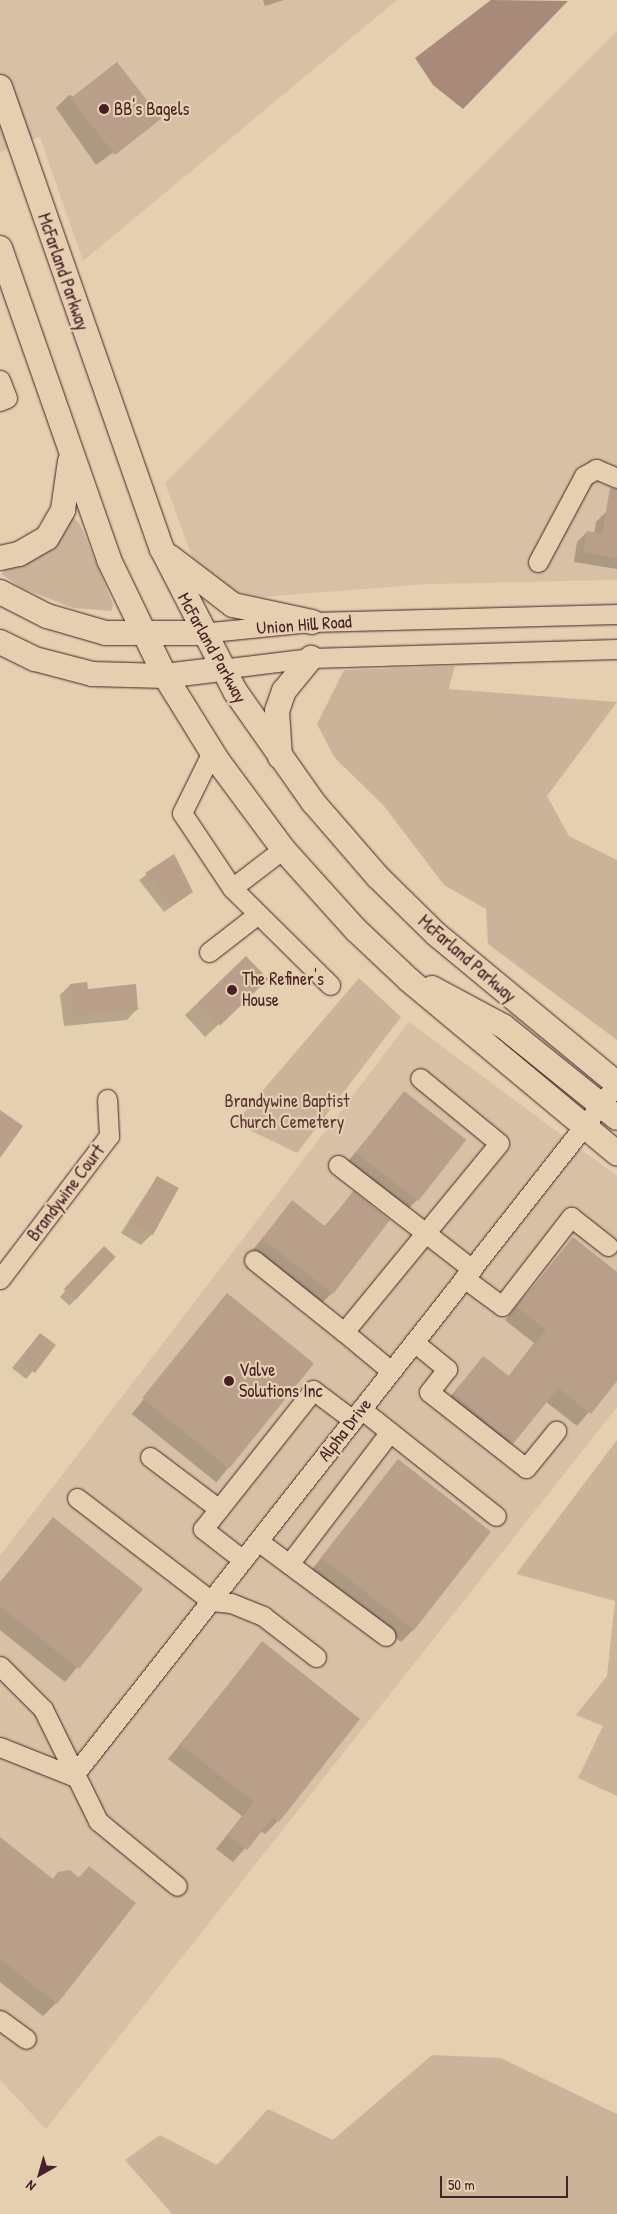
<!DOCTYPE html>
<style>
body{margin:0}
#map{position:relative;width:617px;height:2214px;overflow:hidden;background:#e4cfae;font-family:"Patrick Hand",sans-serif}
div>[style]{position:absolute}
.built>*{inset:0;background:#d7c0a3}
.green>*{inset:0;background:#cbb399}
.water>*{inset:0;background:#a8897a}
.shadow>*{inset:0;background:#0003;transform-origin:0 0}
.building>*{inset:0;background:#b99e8a;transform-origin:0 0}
.roads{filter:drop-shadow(0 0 1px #4a1f2b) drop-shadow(0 0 1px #4a1f2b)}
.minor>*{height:19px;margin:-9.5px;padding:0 9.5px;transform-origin:9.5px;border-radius:9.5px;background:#e4cfae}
.major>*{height:24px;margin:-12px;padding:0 12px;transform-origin:12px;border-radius:12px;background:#e4cfae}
.dots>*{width:14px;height:14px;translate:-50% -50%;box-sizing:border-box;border:2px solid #e4cfae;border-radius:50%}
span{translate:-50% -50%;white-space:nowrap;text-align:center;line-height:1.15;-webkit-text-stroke:4.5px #e4cfae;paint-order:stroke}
.poi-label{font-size:18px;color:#4a1f2b}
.left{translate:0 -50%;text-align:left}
.street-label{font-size:18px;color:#4a1f2b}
.park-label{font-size:18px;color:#5d353c}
.north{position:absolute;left:15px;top:2149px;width:50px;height:50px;-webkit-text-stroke:4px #e4cfae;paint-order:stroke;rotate:218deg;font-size:14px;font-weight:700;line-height:20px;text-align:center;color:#4a1f2b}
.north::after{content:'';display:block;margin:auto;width:18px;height:22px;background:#4a1f2b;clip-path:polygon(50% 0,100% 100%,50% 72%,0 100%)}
.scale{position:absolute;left:440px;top:2176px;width:128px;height:22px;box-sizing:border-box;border:2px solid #4a1f2b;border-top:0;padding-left:6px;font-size:15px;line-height:18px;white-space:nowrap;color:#4a1f2b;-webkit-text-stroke:4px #e4cfae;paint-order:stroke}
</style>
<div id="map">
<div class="built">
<div style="clip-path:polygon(0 0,397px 0,83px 261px,40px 137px,0 152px)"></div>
<div style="clip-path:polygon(617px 31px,617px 580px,428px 584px,261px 597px,220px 588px,193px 559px,165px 483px)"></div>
<div style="clip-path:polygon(409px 1022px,617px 1176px,617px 1407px,46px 2129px,0 2080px,0 1556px)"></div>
</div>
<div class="green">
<div style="clip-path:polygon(71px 515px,80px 524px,113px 604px,112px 611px,73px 608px,22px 588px,1px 574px)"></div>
<div style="clip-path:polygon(455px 666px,449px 689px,617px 702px,547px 796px,569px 836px,617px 860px,617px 1040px,488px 944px,486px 909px,444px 885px,384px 806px,334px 757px,317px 724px,344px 670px)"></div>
<div style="clip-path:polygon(359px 978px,401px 1017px,297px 1153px,235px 1123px)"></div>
<div style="clip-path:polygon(617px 1440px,617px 1796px,578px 1778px,603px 1726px,576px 1715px,607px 1676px,615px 1601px,516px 1574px)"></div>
<div style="clip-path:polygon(432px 2055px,501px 2058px,617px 2114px,617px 2214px,172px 2214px,125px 2160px,160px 2135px,217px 2165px,268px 2109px,333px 2140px)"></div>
</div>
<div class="water">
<div style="clip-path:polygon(491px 0,568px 1px,463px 109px,433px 85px,415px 58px)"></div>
</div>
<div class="shadow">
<div style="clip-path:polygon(263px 0,284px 0,265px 6px)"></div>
<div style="clip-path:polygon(69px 95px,159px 119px,96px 165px,56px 108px)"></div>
<div style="clip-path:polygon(606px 512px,617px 513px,617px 569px,574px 562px,577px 542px,587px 532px,594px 534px,596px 522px)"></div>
<div style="clip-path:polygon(174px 856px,192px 892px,164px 912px,139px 880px)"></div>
<div style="clip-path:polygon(246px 957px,253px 992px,205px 1037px,185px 1015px)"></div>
<div style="clip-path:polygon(70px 985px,86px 990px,137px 1009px,127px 1020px,64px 1026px,60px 995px)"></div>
<div style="clip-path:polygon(405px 1093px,417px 1200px,404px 1213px,344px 1166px)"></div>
<div style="clip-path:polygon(157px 1177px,151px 1235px,141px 1245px,121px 1233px)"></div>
<div style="clip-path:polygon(353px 1193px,332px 1293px,319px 1306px,250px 1253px,292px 1202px,324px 1227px)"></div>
<div style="clip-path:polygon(573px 1239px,617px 1274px,617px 1379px,577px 1426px,545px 1401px,499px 1456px,442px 1406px,483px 1358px,508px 1377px,534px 1343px,505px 1320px)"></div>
<div style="left:104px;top:1248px;width:13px;height:66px;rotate:42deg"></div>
<div style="left:228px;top:1295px;width:109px;height:153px;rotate:39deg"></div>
<div style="clip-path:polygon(34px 1341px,32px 1372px,26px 1379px,12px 1368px)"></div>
<div style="clip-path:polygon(398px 1461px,414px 1629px,401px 1642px,310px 1572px)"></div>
<div style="clip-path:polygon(53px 1519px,141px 1589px,65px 1682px,0 1630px,0 1582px)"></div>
<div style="clip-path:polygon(262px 1643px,358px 1719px,278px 1821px,265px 1834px,260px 1831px,233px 1862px,216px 1849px,242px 1816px,168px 1759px)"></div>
<div style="clip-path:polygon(0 1839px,52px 1880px,59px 1873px,78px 1878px,89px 1868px,56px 2003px,43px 2016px,0 1982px)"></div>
</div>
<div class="building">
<div style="left:117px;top:62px;width:72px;height:59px;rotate:52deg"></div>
<div style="clip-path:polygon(610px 488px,617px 489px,617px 558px,583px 552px,587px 531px,602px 534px)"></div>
<div style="clip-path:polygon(174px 854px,193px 892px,172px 906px,145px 873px)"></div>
<div style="left:246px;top:956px;width:32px;height:67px;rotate:46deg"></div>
<div style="clip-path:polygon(87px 982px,88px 989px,136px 984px,138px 1010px,73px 1016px,70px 984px)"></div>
<div style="left:404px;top:1091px;width:79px;height:78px;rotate:38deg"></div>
<div style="clip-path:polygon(0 1110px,23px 1126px,0 1158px)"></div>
<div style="left:157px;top:1176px;width:25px;height:54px;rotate:29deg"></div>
<div style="clip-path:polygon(353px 1191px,390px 1220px,333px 1294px,262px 1239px,292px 1200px,326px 1227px)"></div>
<div style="clip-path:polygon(573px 1237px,617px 1272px,617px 1381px,591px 1414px,558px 1388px,513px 1444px,454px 1393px,483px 1356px,509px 1376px,546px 1330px,517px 1307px)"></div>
<div style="left:104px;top:1246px;width:16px;height:59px;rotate:43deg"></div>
<div style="left:227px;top:1293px;width:112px;height:135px;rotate:39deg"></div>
<div style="left:40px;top:1333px;width:20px;height:35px;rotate:37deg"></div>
<div style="left:398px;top:1459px;width:118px;height:125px;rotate:38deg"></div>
<div style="clip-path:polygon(53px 1517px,143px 1589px,79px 1669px,0 1606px,0 1583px)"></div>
<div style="clip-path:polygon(262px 1641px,360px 1719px,279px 1822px,273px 1817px,247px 1850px,228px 1835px,254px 1802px,181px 1745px)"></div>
<div style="clip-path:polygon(0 1837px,53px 1879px,58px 1872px,70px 1870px,79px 1878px,89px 1866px,136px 1903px,57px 2004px,0 1959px)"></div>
</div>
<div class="roads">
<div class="minor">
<div style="left:0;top:380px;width:19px;rotate:69deg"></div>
<div style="left:7px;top:398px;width:8px;rotate:157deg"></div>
<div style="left:538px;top:562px;width:98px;rotate:-61.9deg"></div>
<div style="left:584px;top:476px;width:14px;rotate:-30deg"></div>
<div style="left:596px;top:469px;width:23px;rotate:23deg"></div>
<div style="left:201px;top:633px;width:112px;rotate:-5.7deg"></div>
<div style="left:312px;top:622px;width:305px;rotate:-1.5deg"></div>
<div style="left:221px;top:669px;width:91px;rotate:-7deg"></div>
<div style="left:311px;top:658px;width:306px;rotate:-1.7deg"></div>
<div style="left:212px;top:752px;width:68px;rotate:116.2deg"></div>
<div style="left:182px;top:813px;width:90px;rotate:56.3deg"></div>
<div style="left:232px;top:888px;width:138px;rotate:44.7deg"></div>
<div style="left:232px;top:888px;width:64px;rotate:-37.4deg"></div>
<div style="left:209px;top:952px;width:62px;rotate:-37.8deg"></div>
<div style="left:338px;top:1165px;width:170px;rotate:37.8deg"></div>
<div style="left:254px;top:1260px;width:115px;rotate:38.7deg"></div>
<div style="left:464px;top:1278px;width:47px;rotate:36.4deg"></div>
<div style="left:502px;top:1306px;width:113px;rotate:-52.2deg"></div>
<div style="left:571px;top:1217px;width:47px;rotate:38.1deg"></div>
<div style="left:0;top:1279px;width:180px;rotate:-52.7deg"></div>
<div style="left:109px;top:1136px;width:37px;rotate:-93deg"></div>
<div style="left:414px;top:1342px;width:43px;rotate:39.3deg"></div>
<div style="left:447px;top:1369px;width:29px;rotate:128deg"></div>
<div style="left:429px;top:1392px;width:123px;rotate:38.1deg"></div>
<div style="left:526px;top:1468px;width:48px;rotate:-51deg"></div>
<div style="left:391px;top:1371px;width:61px;rotate:-140.3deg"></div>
<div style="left:344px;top:1332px;width:244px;rotate:-50.6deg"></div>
<div style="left:499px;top:1143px;width:102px;rotate:-140.6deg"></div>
<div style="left:361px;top:1409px;width:172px;rotate:38.4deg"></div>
<div style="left:150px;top:1457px;width:86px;rotate:37deg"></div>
<div style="left:77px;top:1498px;width:169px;rotate:37.5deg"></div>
<div style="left:211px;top:1601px;width:20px;rotate:6deg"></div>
<div style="left:231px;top:1603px;width:35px;rotate:22deg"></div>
<div style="left:263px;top:1616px;width:67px;rotate:37.7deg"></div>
<div style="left:258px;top:1541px;width:159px;rotate:36.6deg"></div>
<div style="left:243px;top:1560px;width:51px;rotate:-142.2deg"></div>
<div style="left:203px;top:1529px;width:177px;rotate:-51.6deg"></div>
<div style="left:313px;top:1390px;width:50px;rotate:36.9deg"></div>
<div style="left:289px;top:1564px;width:166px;rotate:-52.6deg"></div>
<div style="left:0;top:1666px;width:61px;rotate:45deg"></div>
<div style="left:43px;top:1709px;width:125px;rotate:63.8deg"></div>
<div style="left:98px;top:1821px;width:102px;rotate:39.4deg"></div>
<div style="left:0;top:1747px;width:79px;rotate:21.7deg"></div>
<div style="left:73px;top:1776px;width:880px;rotate:-51.83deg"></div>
<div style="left:0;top:2020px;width:32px;rotate:36deg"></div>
</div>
<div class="major">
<div style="left:0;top:87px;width:490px;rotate:70.7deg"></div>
<div style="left:162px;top:549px;width:160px;rotate:62.8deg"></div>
<div style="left:235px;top:691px;width:136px;rotate:54.9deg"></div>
<div style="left:313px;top:802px;width:99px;rotate:49.1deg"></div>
<div style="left:378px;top:877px;width:81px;rotate:44.5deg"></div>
<div style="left:436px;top:934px;width:235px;rotate:39.6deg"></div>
<div style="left:0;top:248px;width:330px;rotate:70.7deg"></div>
<div style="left:109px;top:560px;width:129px;rotate:64.2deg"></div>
<div style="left:165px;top:676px;width:99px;rotate:58.2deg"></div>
<div style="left:217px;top:760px;width:111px;rotate:53.4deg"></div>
<div style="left:283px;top:849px;width:109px;rotate:48deg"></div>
<div style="left:356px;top:930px;width:73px;rotate:43.3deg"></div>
<div style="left:409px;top:980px;width:271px;rotate:39.8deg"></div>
<div style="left:170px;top:557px;width:79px;rotate:37.3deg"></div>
<div style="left:233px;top:605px;width:81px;rotate:12.1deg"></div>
<div style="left:0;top:558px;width:19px;rotate:-12deg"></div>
<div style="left:19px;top:554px;width:32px;rotate:-30deg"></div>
<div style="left:47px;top:538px;width:32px;rotate:-60deg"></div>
<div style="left:63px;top:510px;width:49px;rotate:-81.9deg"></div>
<div style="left:0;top:592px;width:53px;rotate:27.1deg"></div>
<div style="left:47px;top:616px;width:61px;rotate:16.1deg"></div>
<div style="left:106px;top:633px;width:95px"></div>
<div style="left:0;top:642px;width:39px;rotate:26deg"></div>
<div style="left:35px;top:659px;width:59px;rotate:14.7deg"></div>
<div style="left:92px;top:674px;width:73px;rotate:1.6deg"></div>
<div style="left:165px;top:676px;width:56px;rotate:-7.1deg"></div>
<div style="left:280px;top:757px;width:46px;rotate:-93.7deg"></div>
<div style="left:277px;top:711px;width:21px;rotate:-71deg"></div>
<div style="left:284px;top:691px;width:43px;rotate:-50.7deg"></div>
<div style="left:432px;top:988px;width:81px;rotate:28.2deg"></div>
<div style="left:503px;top:1026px;width:146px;rotate:38.9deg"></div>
</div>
</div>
<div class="dots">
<div style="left:104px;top:109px;background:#4a1f2b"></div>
<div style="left:232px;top:990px;background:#4a1f2b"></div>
<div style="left:229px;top:1381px;background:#4a1f2b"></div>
</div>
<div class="poi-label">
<span class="left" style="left:114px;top:109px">BB's Bagels</span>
<span class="left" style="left:242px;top:990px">The Refiner's<br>House</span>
<span class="left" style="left:239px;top:1381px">Valve<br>Solutions Inc</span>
</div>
<div class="street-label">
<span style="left:63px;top:272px;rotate:71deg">McFarland Parkway</span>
<span style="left:304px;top:625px;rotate:-4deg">Union Hill Road</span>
<span style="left:212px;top:648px;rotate:61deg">McFarland Parkway</span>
<span style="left:467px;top:959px;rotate:41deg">McFarland Parkway</span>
<span style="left:66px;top:1193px;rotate:-53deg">Brandywine Court</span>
<span style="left:345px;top:1430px;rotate:-52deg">Alpha Drive</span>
</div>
<div class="park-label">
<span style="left:287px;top:1112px">Brandywine Baptist<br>Church Cemetery</span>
</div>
<div class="north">N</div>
<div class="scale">50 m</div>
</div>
